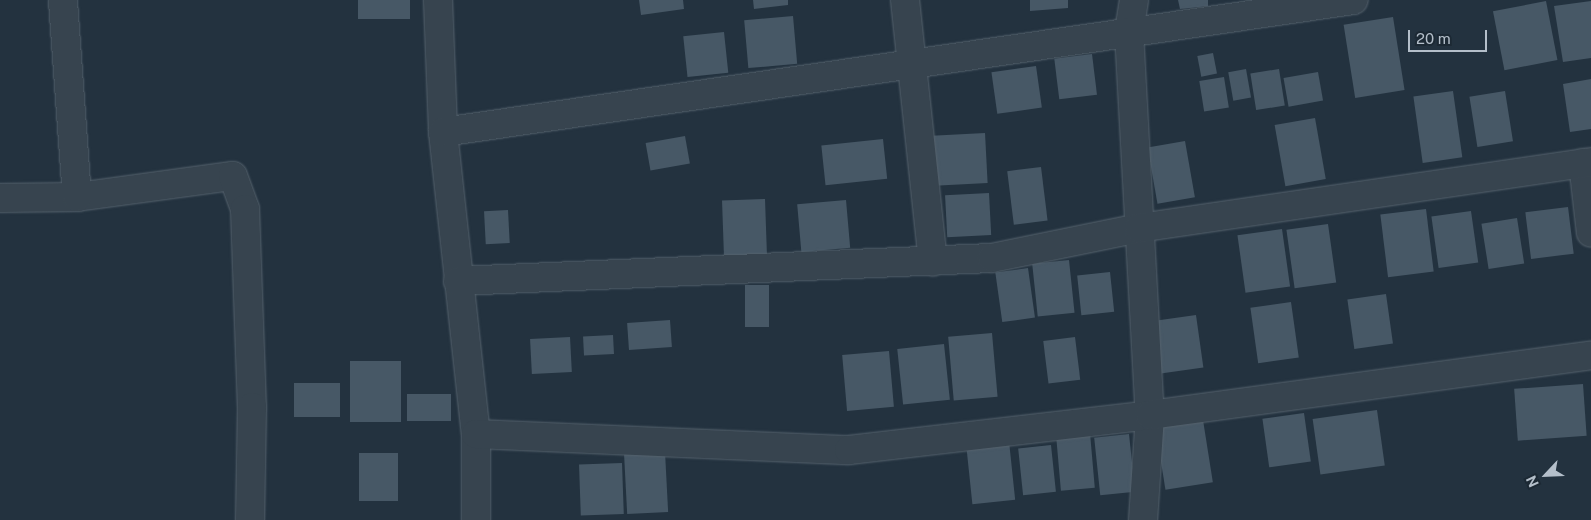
<!DOCTYPE html>
<style>
body{margin:0}
#map{position:relative;width:1591px;height:520px;overflow:hidden;background:#23323f;font-family:"Public Sans",sans-serif}
div>[style]{position:absolute}
.building>*{inset:0;background:#475866;transform-origin:0 0}
.roads{filter:drop-shadow(0 0 1px #55626d) drop-shadow(0 0 1px #55626d)}
.street>*{height:28px;margin:-14px;padding:0 14px;transform-origin:14px;border-radius:14px;background:#37444f}
span{translate:-50% -50%;white-space:nowrap;text-align:center;line-height:1.15;-webkit-text-stroke:4px #1c2934;paint-order:stroke}
.north{position:absolute;left:1521px;top:450px;width:50px;height:50px;-webkit-text-stroke:4px #1c2934;paint-order:stroke;rotate:245deg;font-size:14px;font-weight:700;line-height:20px;text-align:center;color:#b4bfca}
.north::after{content:'';display:block;margin:auto;width:18px;height:22px;background:#b4bfca;clip-path:polygon(50% 0,100% 100%,50% 72%,0 100%)}
.scale{position:absolute;left:1408px;top:30px;width:79px;height:22px;box-sizing:border-box;border:2px solid #b4bfca;border-top:0;padding-left:6px;font-size:15px;line-height:18px;white-space:nowrap;color:#b4bfca;-webkit-text-stroke:4px #1c2934;paint-order:stroke}
</style>
<div id="map">
<div class="building">
<div style="left:358px;top:0;width:52px;height:19px"></div>
<div style="clip-path:polygon(639px 0,683px 0,684px 9px,641px 15px)"></div>
<div style="clip-path:polygon(753px 0,788px 0,788px 5px,754px 9px)"></div>
<div style="clip-path:polygon(1030px 0,1068px 0,1068px 8px,1030px 11px)"></div>
<div style="clip-path:polygon(1178px 0,1208px 0,1208px 6px,1180px 9px)"></div>
<div style="left:1546px;top:1px;width:60px;height:54px;rotate:79deg"></div>
<div style="clip-path:polygon(1591px 1px,1591px 58px,1563px 62px,1554px 6px)"></div>
<div style="left:793px;top:16px;width:48px;height:49px;rotate:85deg"></div>
<div style="left:1393px;top:17px;width:74px;height:50px;rotate:81deg"></div>
<div style="left:724px;top:32px;width:41px;height:41px;rotate:84deg"></div>
<div style="left:1213px;top:53px;width:21px;height:16px;rotate:79deg"></div>
<div style="left:1092px;top:54px;width:41px;height:38px;rotate:83deg"></div>
<div style="left:1036px;top:66px;width:42px;height:45px;rotate:82deg"></div>
<div style="left:1246px;top:69px;width:29px;height:18px;rotate:80deg"></div>
<div style="left:1279px;top:69px;width:37px;height:29px;rotate:81deg"></div>
<div style="left:1318px;top:72px;width:29px;height:35px;rotate:80deg"></div>
<div style="left:1224px;top:77px;width:31px;height:25px;rotate:81deg"></div>
<div style="clip-path:polygon(1591px 79px,1591px 129px,1570px 132px,1563px 84px)"></div>
<div style="left:1453px;top:91px;width:67px;height:40px;rotate:82deg"></div>
<div style="left:1505px;top:91px;width:51px;height:36px;rotate:81deg"></div>
<div style="left:1315px;top:118px;width:62px;height:41px;rotate:80deg"></div>
<div style="left:985px;top:133px;width:50px;height:58px;rotate:87deg"></div>
<div style="left:685px;top:136px;width:28px;height:40px;rotate:80deg"></div>
<div style="left:883px;top:139px;width:40px;height:62px;rotate:84deg"></div>
<div style="left:1185px;top:141px;width:57px;height:38px;rotate:80deg"></div>
<div style="left:1041px;top:167px;width:54px;height:34px;rotate:83deg"></div>
<div style="left:989px;top:193px;width:42px;height:44px;rotate:87deg"></div>
<div style="left:765px;top:199px;width:61px;height:43px;rotate:88deg"></div>
<div style="left:846px;top:200px;width:48px;height:49px;rotate:85deg"></div>
<div style="left:1568px;top:207px;width:47px;height:43px;rotate:83deg"></div>
<div style="left:1426px;top:209px;width:63px;height:46px;rotate:83deg"></div>
<div style="left:508px;top:210px;width:33px;height:24px;rotate:87deg"></div>
<div style="left:1471px;top:211px;width:52px;height:40px;rotate:82deg"></div>
<div style="left:1517px;top:218px;width:46px;height:36px;rotate:81deg"></div>
<div style="left:1328px;top:224px;width:59px;height:42px;rotate:82deg"></div>
<div style="left:1282px;top:229px;width:58px;height:45px;rotate:82deg"></div>
<div style="left:1069px;top:260px;width:53px;height:37px;rotate:84deg"></div>
<div style="left:1028px;top:268px;width:50px;height:33px;rotate:82deg"></div>
<div style="left:1110px;top:272px;width:40px;height:33px;rotate:84deg"></div>
<div style="left:745px;top:285px;width:24px;height:42px"></div>
<div style="left:1386px;top:294px;width:50px;height:39px;rotate:82deg"></div>
<div style="left:1291px;top:302px;width:56px;height:41px;rotate:82deg"></div>
<div style="left:1196px;top:315px;width:53px;height:43px;rotate:82deg"></div>
<div style="left:670px;top:320px;width:27px;height:43px;rotate:86deg"></div>
<div style="left:992px;top:333px;width:64px;height:44px;rotate:85deg"></div>
<div style="left:613px;top:335px;width:19px;height:30px;rotate:87deg"></div>
<div style="left:570px;top:337px;width:35px;height:40px;rotate:87deg"></div>
<div style="left:1075px;top:337px;width:43px;height:32px;rotate:83deg"></div>
<div style="left:944px;top:344px;width:56px;height:47px;rotate:84deg"></div>
<div style="left:889px;top:351px;width:56px;height:47px;rotate:85deg"></div>
<div style="left:350px;top:361px;width:51px;height:61px"></div>
<div style="left:340px;top:383px;width:34px;height:46px;rotate:90deg"></div>
<div style="left:1583px;top:384px;width:52px;height:69px;rotate:86deg"></div>
<div style="left:407px;top:394px;width:44px;height:27px"></div>
<div style="left:1377px;top:410px;width:56px;height:65px;rotate:82deg"></div>
<div style="left:1304px;top:413px;width:49px;height:42px;rotate:82deg"></div>
<div style="left:1203px;top:420px;width:63px;height:48px;rotate:81deg"></div>
<div style="left:1090px;top:433px;width:55px;height:34px;rotate:85deg"></div>
<div style="left:1129px;top:434px;width:58px;height:35px;rotate:84deg"></div>
<div style="left:1009px;top:441px;width:59px;height:43px;rotate:84deg"></div>
<div style="left:1051px;top:445px;width:47px;height:33px;rotate:84deg"></div>
<div style="left:665px;top:452px;width:60px;height:41px;rotate:87deg"></div>
<div style="left:359px;top:453px;width:39px;height:48px"></div>
<div style="left:622px;top:463px;width:51px;height:43px;rotate:88deg"></div>
</div>
<div class="roads">
<div class="street">
<div style="left:438px;top:0;width:132px;rotate:87.8deg"></div>
<div style="left:443px;top:132px;width:304px;rotate:83.8deg"></div>
<div style="left:476px;top:434px;width:86px;rotate:90deg"></div>
<div style="left:905px;top:0;width:263px;rotate:83.9deg"></div>
<div style="left:1134px;top:0;width:32px;rotate:99deg"></div>
<div style="left:1129px;top:32px;width:384px;rotate:86.9deg"></div>
<div style="left:1150px;top:415px;width:105px;rotate:93.8deg"></div>
<div style="left:443px;top:132px;width:920px;rotate:-8.25deg"></div>
<div style="left:1583px;top:163px;width:70px;rotate:83.5deg"></div>
<div style="left:77px;top:197px;width:157px;rotate:-7.7deg"></div>
<div style="left:233px;top:176px;width:35px;rotate:70deg"></div>
<div style="left:245px;top:209px;width:198px;rotate:88deg"></div>
<div style="left:252px;top:407px;width:113px;rotate:91deg"></div>
<div style="left:0;top:198px;width:77px;rotate:-0.7deg"></div>
<div style="left:77px;top:197px;width:197px;rotate:-94.1deg"></div>
<div style="left:458px;top:281px;width:534px;rotate:-2.47deg"></div>
<div style="left:992px;top:258px;width:150px;rotate:-11.5deg"></div>
<div style="left:1139px;top:228px;width:457px;rotate:-8.3deg"></div>
<div style="left:476px;top:434px;width:373px;rotate:2.5deg"></div>
<div style="left:849px;top:450px;width:303px;rotate:-6.6deg"></div>
<div style="left:1150px;top:415px;width:445px;rotate:-7.7deg"></div>
</div>
</div>
<div class="north">N</div>
<div class="scale">20 m</div>
</div>
